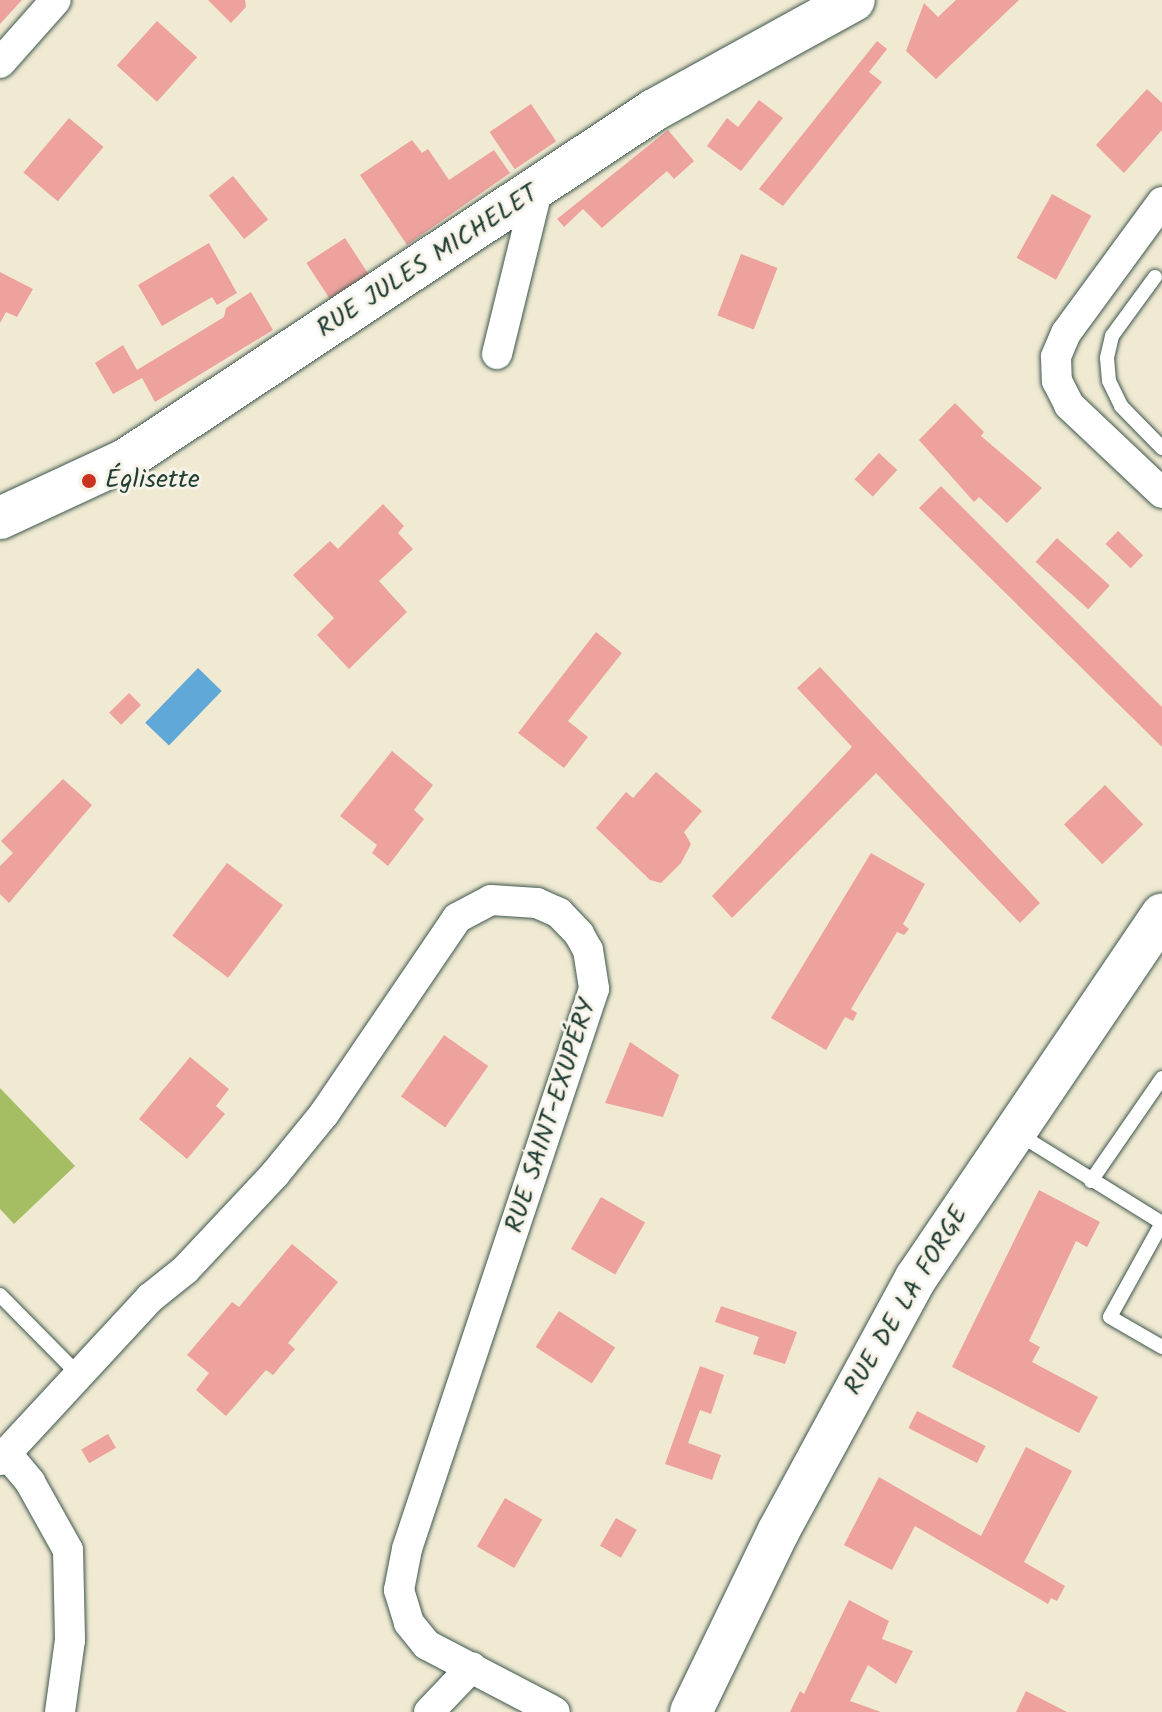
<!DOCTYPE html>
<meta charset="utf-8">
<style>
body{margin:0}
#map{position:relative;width:1162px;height:1712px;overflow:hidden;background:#f0ead3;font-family:Kalam,sans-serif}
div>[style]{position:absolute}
.green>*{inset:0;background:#a5be64}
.water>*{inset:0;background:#60a8d7;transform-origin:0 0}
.building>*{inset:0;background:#eea29e;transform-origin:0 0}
.roads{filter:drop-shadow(0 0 2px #3e574c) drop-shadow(0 0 2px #3e574c)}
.service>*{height:14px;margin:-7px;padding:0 7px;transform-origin:7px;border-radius:7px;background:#fff}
.minor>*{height:30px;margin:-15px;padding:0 15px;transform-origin:15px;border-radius:15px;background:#fff}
.secondary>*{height:42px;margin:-21px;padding:0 21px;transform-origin:21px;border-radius:21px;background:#fff}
.dots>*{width:22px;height:22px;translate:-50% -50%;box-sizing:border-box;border:4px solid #f7f3e8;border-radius:50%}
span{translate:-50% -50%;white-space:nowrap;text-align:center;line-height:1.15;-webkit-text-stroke:6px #f7f3e8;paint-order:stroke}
.street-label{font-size:26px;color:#1f3d34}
.poi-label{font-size:26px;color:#1f3d34}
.left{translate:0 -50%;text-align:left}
</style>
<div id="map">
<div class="green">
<div style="clip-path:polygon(0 1088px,75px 1166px,14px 1224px,0 1209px)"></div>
</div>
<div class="water">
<div style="left:198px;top:668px;width:33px;height:76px;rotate:44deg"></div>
</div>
<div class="building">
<div style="clip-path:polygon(0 0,22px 0,0 24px)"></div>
<div style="clip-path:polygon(208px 0,245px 0,246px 7px,231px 23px)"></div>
<div style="clip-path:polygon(956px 0,1019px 0,936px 79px,906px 51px,924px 3px,938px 17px)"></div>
<div style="left:157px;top:21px;width:54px;height:60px;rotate:42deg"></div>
<div style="clip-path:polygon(877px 41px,887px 49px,869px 72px,882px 82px,783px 206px,759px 189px)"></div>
<div style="clip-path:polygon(1147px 89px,1162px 103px,1162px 130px,1124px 173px,1096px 145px)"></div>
<div style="clip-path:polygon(759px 100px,783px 118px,741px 171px,707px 146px,727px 118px,738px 127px)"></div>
<div style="left:531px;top:104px;width:45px;height:50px;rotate:56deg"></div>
<div style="left:69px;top:118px;width:45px;height:71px;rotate:40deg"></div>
<div style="clip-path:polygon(668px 130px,694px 161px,674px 179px,667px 171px,602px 228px,583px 209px,564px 227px,557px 219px)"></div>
<div style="clip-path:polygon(412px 140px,422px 153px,428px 149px,449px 180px,494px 150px,510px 173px,407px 245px,360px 175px)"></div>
<div style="left:233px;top:176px;width:56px;height:31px;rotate:51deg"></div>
<div style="left:1052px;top:194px;width:45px;height:73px;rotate:29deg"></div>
<div style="left:345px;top:238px;width:43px;height:46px;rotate:57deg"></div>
<div style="clip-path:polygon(209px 243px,237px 293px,217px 305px,212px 297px,162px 326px,138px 285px)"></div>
<div style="left:741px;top:254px;width:39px;height:66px;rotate:21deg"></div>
<div style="clip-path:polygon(0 272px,33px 289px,17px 317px,6px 312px,0 323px)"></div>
<div style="clip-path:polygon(251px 292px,273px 330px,155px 402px,142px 378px,113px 394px,95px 363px,123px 345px,137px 370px,224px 317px,226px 308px)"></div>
<div style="clip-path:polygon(955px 403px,984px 432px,981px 436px,1042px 488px,1007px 523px,979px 497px,974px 502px,919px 440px)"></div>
<div style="left:879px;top:453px;width:25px;height:36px;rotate:43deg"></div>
<div style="clip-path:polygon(941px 486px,1162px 707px,1162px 747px,919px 508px)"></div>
<div style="clip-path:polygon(383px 504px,404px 526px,398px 533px,413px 549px,379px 581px,407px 612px,349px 669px,317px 635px,334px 618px,293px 575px,330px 541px,338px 549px)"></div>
<div style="left:1118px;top:531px;width:35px;height:18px;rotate:44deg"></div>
<div style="left:1057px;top:538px;width:71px;height:32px;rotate:42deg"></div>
<div style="clip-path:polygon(596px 632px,622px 653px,568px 721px,588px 737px,564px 768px,518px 733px)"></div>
<div style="clip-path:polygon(820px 667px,1040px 903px,1020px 923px,876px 773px,732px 918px,712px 896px,852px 747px,797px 688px)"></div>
<div style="left:129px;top:693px;width:17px;height:28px;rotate:45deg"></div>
<div style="clip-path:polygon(392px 751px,433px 785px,414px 810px,424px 819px,388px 866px,372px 853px,377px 845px,340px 816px)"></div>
<div style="clip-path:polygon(656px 772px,702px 811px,684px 832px,691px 844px,681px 863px,661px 883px,650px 880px,596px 828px,626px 792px,633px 798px)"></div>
<div style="clip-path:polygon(63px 779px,92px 805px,9px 903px,0 894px,0 866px,13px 853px,1px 841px)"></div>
<div style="left:1105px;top:785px;width:55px;height:57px;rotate:46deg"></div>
<div style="clip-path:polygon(871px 853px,925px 884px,903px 924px,909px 929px,904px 935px,897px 932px,851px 1009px,857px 1013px,853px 1021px,845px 1017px,826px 1050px,771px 1018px)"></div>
<div style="left:227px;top:863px;width:70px;height:91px;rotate:37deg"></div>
<div style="left:444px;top:1035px;width:54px;height:75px;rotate:35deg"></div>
<div style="clip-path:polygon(630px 1042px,679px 1075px,663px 1117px,605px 1103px)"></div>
<div style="clip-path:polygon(190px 1057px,229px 1089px,216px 1106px,225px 1114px,187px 1159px,139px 1119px)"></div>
<div style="clip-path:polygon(1039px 1190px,1100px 1222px,1087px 1247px,1076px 1241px,1029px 1341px,1040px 1347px,1032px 1362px,1098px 1397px,1079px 1433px,952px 1367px)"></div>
<div style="left:601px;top:1197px;width:51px;height:60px;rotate:30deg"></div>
<div style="clip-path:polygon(292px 1244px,338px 1282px,288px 1343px,295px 1349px,273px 1375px,266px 1370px,226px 1416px,196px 1390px,209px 1373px,187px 1355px,232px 1302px,239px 1307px)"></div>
<div style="clip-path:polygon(721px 1306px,797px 1332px,785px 1364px,753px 1354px,759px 1337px,715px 1322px)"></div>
<div style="left:559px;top:1311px;width:67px;height:43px;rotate:33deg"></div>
<div style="clip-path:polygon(700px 1366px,724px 1375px,711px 1414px,700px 1410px,688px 1443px,721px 1455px,712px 1480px,665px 1464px)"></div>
<div style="left:917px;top:1411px;width:77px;height:19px;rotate:27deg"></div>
<div style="left:108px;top:1434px;width:16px;height:31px;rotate:60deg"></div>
<div style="clip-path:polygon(1026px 1447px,1072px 1471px,1024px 1562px,1065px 1586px,1057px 1601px,1051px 1598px,1048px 1604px,915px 1526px,892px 1570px,844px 1545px,879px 1477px,981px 1536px)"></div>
<div style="left:505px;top:1498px;width:43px;height:56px;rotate:30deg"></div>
<div style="left:616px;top:1518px;width:24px;height:32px;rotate:30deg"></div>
<div style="clip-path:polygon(849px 1600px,889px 1621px,882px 1639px,913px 1651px,896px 1684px,868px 1665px,850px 1701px,881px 1712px,790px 1712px,800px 1691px,804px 1694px)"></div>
<div style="clip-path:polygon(1026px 1691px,1067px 1712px,1016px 1712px)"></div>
</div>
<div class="roads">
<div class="service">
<div style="left:1155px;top:277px;width:73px;rotate:126.1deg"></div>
<div style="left:1112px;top:336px;width:23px;rotate:103deg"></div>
<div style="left:1107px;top:358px;width:23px;rotate:85deg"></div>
<div style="left:1109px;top:381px;width:28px;rotate:64deg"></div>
<div style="left:1121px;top:406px;width:59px;rotate:45.7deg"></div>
<div style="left:1017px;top:1133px;width:171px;rotate:31.8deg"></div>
<div style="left:1091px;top:1181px;width:125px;rotate:-55.4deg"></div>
<div style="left:1162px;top:1223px;width:107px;rotate:119deg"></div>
<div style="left:1110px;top:1317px;width:60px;rotate:30deg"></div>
<div style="left:0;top:1295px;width:112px;rotate:45.4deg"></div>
</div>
<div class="minor">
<div style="left:0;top:63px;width:84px;rotate:-48.4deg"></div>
<div style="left:1162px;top:202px;width:162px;rotate:126.2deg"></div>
<div style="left:1066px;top:333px;width:26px;rotate:113deg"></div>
<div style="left:1056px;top:357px;width:24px;rotate:88deg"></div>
<div style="left:1057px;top:381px;width:27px;rotate:63deg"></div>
<div style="left:1069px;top:405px;width:128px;rotate:43.4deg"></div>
<div style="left:497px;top:354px;width:168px;rotate:-76.2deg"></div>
<div style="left:6px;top:1453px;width:38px;rotate:50deg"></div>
<div style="left:30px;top:1482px;width:78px;rotate:60.8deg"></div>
<div style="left:68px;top:1550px;width:90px;rotate:88.7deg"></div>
<div style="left:70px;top:1640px;width:73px;rotate:97.9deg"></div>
<div style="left:0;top:1460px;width:221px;rotate:-47.2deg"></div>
<div style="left:150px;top:1298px;width:45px;rotate:-38.7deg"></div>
<div style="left:185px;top:1270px;width:132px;rotate:-46.8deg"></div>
<div style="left:275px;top:1174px;width:77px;rotate:-50.8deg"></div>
<div style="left:324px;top:1114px;width:237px;rotate:-55.8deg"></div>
<div style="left:457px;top:918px;width:38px;rotate:-28deg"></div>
<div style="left:491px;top:900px;width:46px;rotate:3.7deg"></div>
<div style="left:537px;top:903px;width:24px;rotate:24deg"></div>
<div style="left:559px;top:913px;width:29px;rotate:46deg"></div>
<div style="left:579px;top:934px;width:18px;rotate:61deg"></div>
<div style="left:588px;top:950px;width:39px;rotate:81deg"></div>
<div style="left:594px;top:989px;width:590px;rotate:108.47deg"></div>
<div style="left:407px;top:1549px;width:42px;rotate:101deg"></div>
<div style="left:399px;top:1590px;width:34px;rotate:73deg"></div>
<div style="left:409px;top:1623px;width:28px;rotate:51deg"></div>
<div style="left:427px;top:1645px;width:144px;rotate:27.6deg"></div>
<div style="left:429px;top:1712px;width:62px;rotate:-46.3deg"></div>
</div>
<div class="secondary">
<div style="left:0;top:518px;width:140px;rotate:-24.9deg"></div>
<div style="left:127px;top:459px;width:632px;rotate:-33.51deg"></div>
<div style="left:654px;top:110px;width:228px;rotate:-28.8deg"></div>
<div style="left:691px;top:1712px;width:200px;rotate:-64.2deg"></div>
<div style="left:778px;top:1532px;width:289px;rotate:-61.5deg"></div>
<div style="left:916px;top:1278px;width:439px;rotate:-55.9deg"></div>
</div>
</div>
<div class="dots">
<div style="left:89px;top:481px;background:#c8321e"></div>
</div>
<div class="street-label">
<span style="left:428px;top:262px;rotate:-33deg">RUE JULES MICHELET</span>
<span style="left:552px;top:1116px;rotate:-72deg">RUE SAINT-EXUPÉRY</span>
<span style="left:907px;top:1301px;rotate:-59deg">RUE DE LA FORGE</span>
</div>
<div class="poi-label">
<span class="left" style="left:105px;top:481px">Églisette</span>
</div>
</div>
